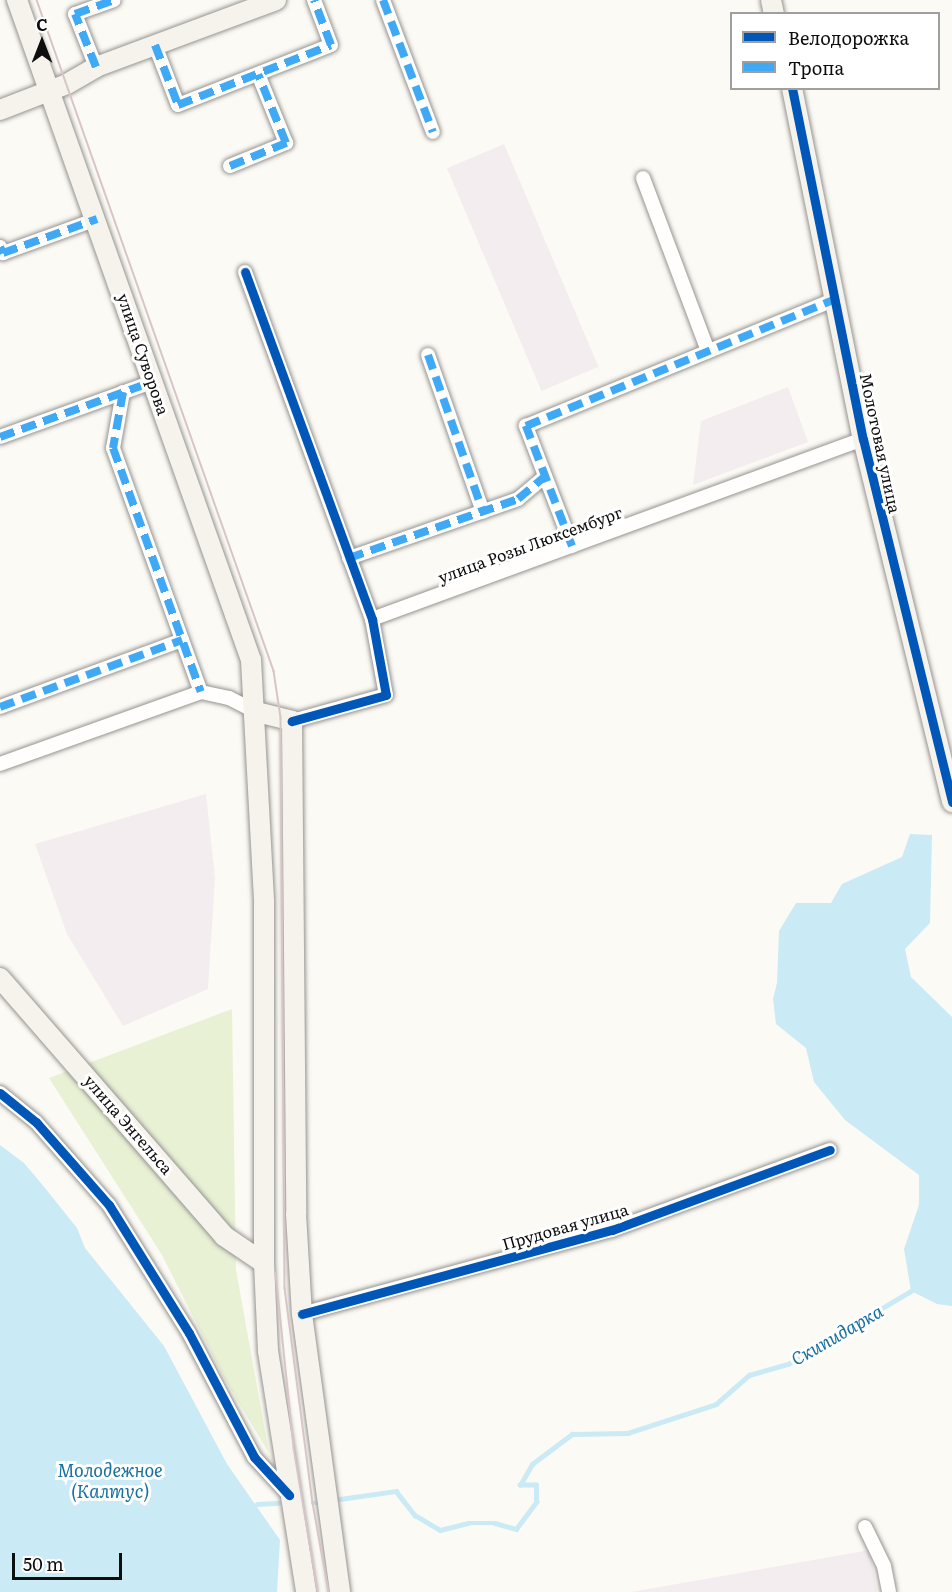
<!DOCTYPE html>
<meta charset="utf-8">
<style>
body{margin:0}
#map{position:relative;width:952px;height:1592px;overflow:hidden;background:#fcfaf4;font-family:Literata,serif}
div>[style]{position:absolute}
.industrial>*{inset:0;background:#f3edf0;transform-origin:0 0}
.green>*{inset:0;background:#e8f1d4}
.water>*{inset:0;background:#caeaf5}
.stream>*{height:4.5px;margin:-2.25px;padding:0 2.25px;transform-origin:2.25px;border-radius:2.25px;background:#caeaf5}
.roads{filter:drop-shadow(0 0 2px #959492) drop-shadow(0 0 2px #959492)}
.street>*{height:14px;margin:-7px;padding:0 7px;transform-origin:7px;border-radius:7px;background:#fffefd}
.secondary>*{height:20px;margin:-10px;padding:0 10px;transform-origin:10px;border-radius:10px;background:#f5f3eb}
.tram>*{height:1.5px;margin:-0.75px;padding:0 0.75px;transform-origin:0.75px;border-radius:0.75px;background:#d8c5c7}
.quiet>*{height:8px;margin-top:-4px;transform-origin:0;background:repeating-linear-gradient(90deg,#3fa9f5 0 15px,transparent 0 23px)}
.cycleway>*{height:9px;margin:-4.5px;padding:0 4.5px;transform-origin:4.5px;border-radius:4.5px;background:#0057b8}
span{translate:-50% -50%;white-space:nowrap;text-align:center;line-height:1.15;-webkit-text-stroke:6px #fff;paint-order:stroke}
.street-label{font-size:16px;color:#0e0e0e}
.water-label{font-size:18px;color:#1871a0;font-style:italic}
.legend{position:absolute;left:730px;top:12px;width:210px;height:78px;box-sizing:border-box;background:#fff;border:2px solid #9f9f9f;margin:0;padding:8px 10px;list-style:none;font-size:18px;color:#0e0e0e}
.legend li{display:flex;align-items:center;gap:12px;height:30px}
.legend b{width:30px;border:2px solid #9f9f9f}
.north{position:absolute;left:12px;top:12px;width:60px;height:60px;-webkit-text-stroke:4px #fff;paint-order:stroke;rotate:0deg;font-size:16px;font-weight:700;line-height:24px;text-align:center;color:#0e0e0e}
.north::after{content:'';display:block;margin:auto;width:21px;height:27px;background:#0e0e0e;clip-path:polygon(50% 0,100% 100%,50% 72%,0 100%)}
.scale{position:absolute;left:12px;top:1553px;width:110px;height:27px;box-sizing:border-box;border:3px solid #0e0e0e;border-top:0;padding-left:8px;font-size:18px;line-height:21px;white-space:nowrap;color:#0e0e0e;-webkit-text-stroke:4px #fff;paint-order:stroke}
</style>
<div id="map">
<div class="industrial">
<div style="left:504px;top:144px;width:242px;height:62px;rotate:67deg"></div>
<div style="clip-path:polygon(788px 387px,808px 442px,693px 485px,701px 421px)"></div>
<div style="clip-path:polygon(206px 794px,215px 878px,208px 989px,123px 1026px,67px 934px,35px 844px)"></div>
<div style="clip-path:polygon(870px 1550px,877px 1592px,631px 1592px)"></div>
</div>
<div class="green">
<div style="clip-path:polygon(232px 1009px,236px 1270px,269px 1453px,225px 1380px,162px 1255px,49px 1078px)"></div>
</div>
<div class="water">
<div style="clip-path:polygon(910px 834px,932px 835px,930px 923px,905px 949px,911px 977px,952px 1017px,952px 1306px,937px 1304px,911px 1291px,904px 1249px,919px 1205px,919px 1175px,845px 1120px,814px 1082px,806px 1048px,776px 1024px,773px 999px,777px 983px,779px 931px,796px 903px,831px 903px,842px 884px,902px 857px)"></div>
<div style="clip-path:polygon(0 1145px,24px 1163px,45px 1188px,77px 1228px,85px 1248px,164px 1346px,227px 1464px,280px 1540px,277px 1592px,0 1592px)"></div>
</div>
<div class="stream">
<div style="left:340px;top:1499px;width:57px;rotate:-8.1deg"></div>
<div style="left:396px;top:1491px;width:31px;rotate:52deg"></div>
<div style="left:415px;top:1515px;width:29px;rotate:31deg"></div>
<div style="left:440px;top:1530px;width:29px;rotate:-14deg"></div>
<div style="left:468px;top:1523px;width:27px"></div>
<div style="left:495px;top:1523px;width:22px;rotate:16deg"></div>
<div style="left:516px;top:1529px;width:34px;rotate:-53deg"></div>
<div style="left:536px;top:1502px;width:17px;rotate:-90deg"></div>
<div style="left:536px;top:1485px;width:16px;rotate:180deg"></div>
<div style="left:520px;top:1485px;width:24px;rotate:-60deg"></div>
<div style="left:532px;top:1464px;width:50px;rotate:-36.9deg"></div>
<div style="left:572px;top:1434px;width:56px;rotate:-1deg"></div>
<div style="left:628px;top:1433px;width:93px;rotate:-18.2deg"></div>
<div style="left:716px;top:1404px;width:44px;rotate:-41.3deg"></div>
<div style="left:749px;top:1375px;width:41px;rotate:-15.8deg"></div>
<div style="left:788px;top:1364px;width:143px;rotate:-30.7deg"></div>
<div style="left:313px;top:1503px;width:3px"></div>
<div style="left:257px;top:1504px;width:21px;rotate:-3deg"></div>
</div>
<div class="roads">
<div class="street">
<div style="left:383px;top:0;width:141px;rotate:69.3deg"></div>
<div style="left:155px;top:45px;width:64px;rotate:69deg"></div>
<div style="left:178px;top:105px;width:164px;rotate:-21.4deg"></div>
<div style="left:331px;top:45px;width:48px;rotate:-110.7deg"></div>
<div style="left:96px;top:67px;width:57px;rotate:-111.6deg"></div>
<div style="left:75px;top:14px;width:41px;rotate:-19.7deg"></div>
<div style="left:230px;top:166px;width:61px;rotate:-22.3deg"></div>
<div style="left:286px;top:143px;width:74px;rotate:-112.1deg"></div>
<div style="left:643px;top:178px;width:185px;rotate:69.4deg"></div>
<div style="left:0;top:247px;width:7px;rotate:63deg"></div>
<div style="left:3px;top:253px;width:100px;rotate:-19.9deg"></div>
<div style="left:245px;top:272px;width:370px;rotate:69.9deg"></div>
<div style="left:372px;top:619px;width:77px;rotate:79.6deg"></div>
<div style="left:386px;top:695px;width:98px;rotate:164.5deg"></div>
<div style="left:428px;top:355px;width:166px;rotate:70.7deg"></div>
<div style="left:123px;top:392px;width:57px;rotate:100.1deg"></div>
<div style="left:113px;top:448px;width:259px;rotate:70.2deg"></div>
<div style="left:0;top:437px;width:162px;rotate:-19.9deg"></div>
<div style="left:572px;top:546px;width:129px;rotate:-111deg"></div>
<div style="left:526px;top:426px;width:335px;rotate:-22.3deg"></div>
<div style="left:349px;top:558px;width:179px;rotate:-19.2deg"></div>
<div style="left:518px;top:499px;width:35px;rotate:-40deg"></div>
<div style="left:372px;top:619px;width:523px;rotate:-20.13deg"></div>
<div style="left:0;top:707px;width:194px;rotate:-20.2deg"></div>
<div style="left:0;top:764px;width:214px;rotate:-19.7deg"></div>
<div style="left:201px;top:692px;width:29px;rotate:12deg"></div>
<div style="left:229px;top:698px;width:31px;rotate:27deg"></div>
<div style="left:0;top:1093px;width:46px;rotate:38.9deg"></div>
<div style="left:36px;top:1122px;width:111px;rotate:48.7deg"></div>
<div style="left:109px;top:1205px;width:151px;rotate:58deg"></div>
<div style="left:189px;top:1333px;width:140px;rotate:62.3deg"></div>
<div style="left:254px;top:1457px;width:52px;rotate:47.4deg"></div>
<div style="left:302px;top:1314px;width:321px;rotate:-15.2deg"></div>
<div style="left:612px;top:1230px;width:232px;rotate:-20.2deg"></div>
<div style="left:865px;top:1527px;width:43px;rotate:64deg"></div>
<div style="left:884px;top:1566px;width:26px;rotate:79deg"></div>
</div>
<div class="secondary">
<div style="left:17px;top:0;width:700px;rotate:70.48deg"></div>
<div style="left:251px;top:660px;width:243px;rotate:86.9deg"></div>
<div style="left:264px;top:903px;width:360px;rotate:90deg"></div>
<div style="left:264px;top:1263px;width:88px;rotate:87.4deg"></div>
<div style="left:268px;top:1351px;width:244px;rotate:81deg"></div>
<div style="left:771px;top:0;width:14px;rotate:78deg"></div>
<div style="left:792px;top:88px;width:358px;rotate:78.6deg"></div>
<div style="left:863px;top:439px;width:374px;rotate:76.2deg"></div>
<div style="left:0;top:110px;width:72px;rotate:-21.2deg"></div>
<div style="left:67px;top:84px;width:34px;rotate:-30deg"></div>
<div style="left:96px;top:67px;width:192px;rotate:-20.4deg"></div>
<div style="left:257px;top:712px;width:36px;rotate:14deg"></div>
<div style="left:292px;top:721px;width:493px;rotate:89.5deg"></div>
<div style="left:296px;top:1214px;width:100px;rotate:86.6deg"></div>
<div style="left:302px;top:1314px;width:281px;rotate:82.2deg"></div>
<div style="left:0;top:978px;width:342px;rotate:49deg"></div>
<div style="left:224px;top:1236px;width:48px;rotate:34deg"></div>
</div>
</div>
<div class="tram">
<div style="left:37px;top:0;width:712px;rotate:70.55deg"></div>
<div style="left:274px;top:671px;width:48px;rotate:81.5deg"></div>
<div style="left:281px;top:718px;width:570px;rotate:89.6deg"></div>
<div style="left:285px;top:1288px;width:217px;rotate:82.6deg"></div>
<div style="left:313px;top:1503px;width:90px;rotate:79.8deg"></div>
<div style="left:276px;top:1273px;width:176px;rotate:84.1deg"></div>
<div style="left:294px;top:1448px;width:146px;rotate:80.5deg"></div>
</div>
<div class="quiet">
<div style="left:383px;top:0;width:141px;rotate:69.3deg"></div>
<div style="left:155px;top:45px;width:64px;rotate:69deg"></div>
<div style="left:178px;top:105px;width:164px;rotate:-21.4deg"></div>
<div style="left:331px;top:45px;width:48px;rotate:-110.7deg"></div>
<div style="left:96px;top:67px;width:57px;rotate:-111.6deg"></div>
<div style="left:75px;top:14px;width:41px;rotate:-19.7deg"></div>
<div style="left:230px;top:166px;width:61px;rotate:-22.3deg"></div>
<div style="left:286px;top:143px;width:74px;rotate:-112.1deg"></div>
<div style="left:0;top:247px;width:7px;rotate:63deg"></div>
<div style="left:3px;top:253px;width:100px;rotate:-19.9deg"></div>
<div style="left:428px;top:355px;width:166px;rotate:70.7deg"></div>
<div style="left:123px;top:392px;width:57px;rotate:100.1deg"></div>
<div style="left:113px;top:448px;width:259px;rotate:70.2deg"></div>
<div style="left:0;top:437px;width:162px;rotate:-19.9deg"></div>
<div style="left:572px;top:546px;width:129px;rotate:-111deg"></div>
<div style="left:526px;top:426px;width:335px;rotate:-22.3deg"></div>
<div style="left:349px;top:558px;width:179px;rotate:-19.2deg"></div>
<div style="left:518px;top:499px;width:35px;rotate:-40deg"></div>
<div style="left:0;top:707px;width:194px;rotate:-20.2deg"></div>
</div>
<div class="cycleway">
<div style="left:792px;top:88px;width:358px;rotate:78.6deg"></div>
<div style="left:863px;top:439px;width:374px;rotate:76.2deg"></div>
<div style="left:245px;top:272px;width:370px;rotate:69.9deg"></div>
<div style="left:372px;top:619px;width:77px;rotate:79.6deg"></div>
<div style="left:386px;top:695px;width:98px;rotate:164.5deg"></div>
<div style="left:0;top:1093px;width:46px;rotate:38.9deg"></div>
<div style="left:36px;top:1122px;width:111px;rotate:48.7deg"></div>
<div style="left:109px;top:1205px;width:151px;rotate:58deg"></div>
<div style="left:189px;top:1333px;width:140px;rotate:62.3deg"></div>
<div style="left:254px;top:1457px;width:52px;rotate:47.4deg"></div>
<div style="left:302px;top:1314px;width:321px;rotate:-15.2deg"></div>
<div style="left:612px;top:1230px;width:232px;rotate:-20.2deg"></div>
</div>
<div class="street-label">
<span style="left:144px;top:354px;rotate:71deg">улица Суворова</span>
<span style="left:881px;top:443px;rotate:78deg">Молотовая улица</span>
<span style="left:530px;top:544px;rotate:-20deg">улица Розы Люксембург</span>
<span style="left:129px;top:1124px;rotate:49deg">улица Энгельса</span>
<span style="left:565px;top:1226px;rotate:-16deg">Прудовая улица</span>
</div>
<div class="water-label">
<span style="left:837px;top:1335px;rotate:-30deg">Скипидарка</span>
<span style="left:110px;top:1481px">Молодежное<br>(Калтус)</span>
</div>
<ul class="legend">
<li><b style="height:8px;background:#0057b8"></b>Велодорожка</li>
<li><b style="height:8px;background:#3fa9f5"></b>Тропа</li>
</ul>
<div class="north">С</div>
<div class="scale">50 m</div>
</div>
